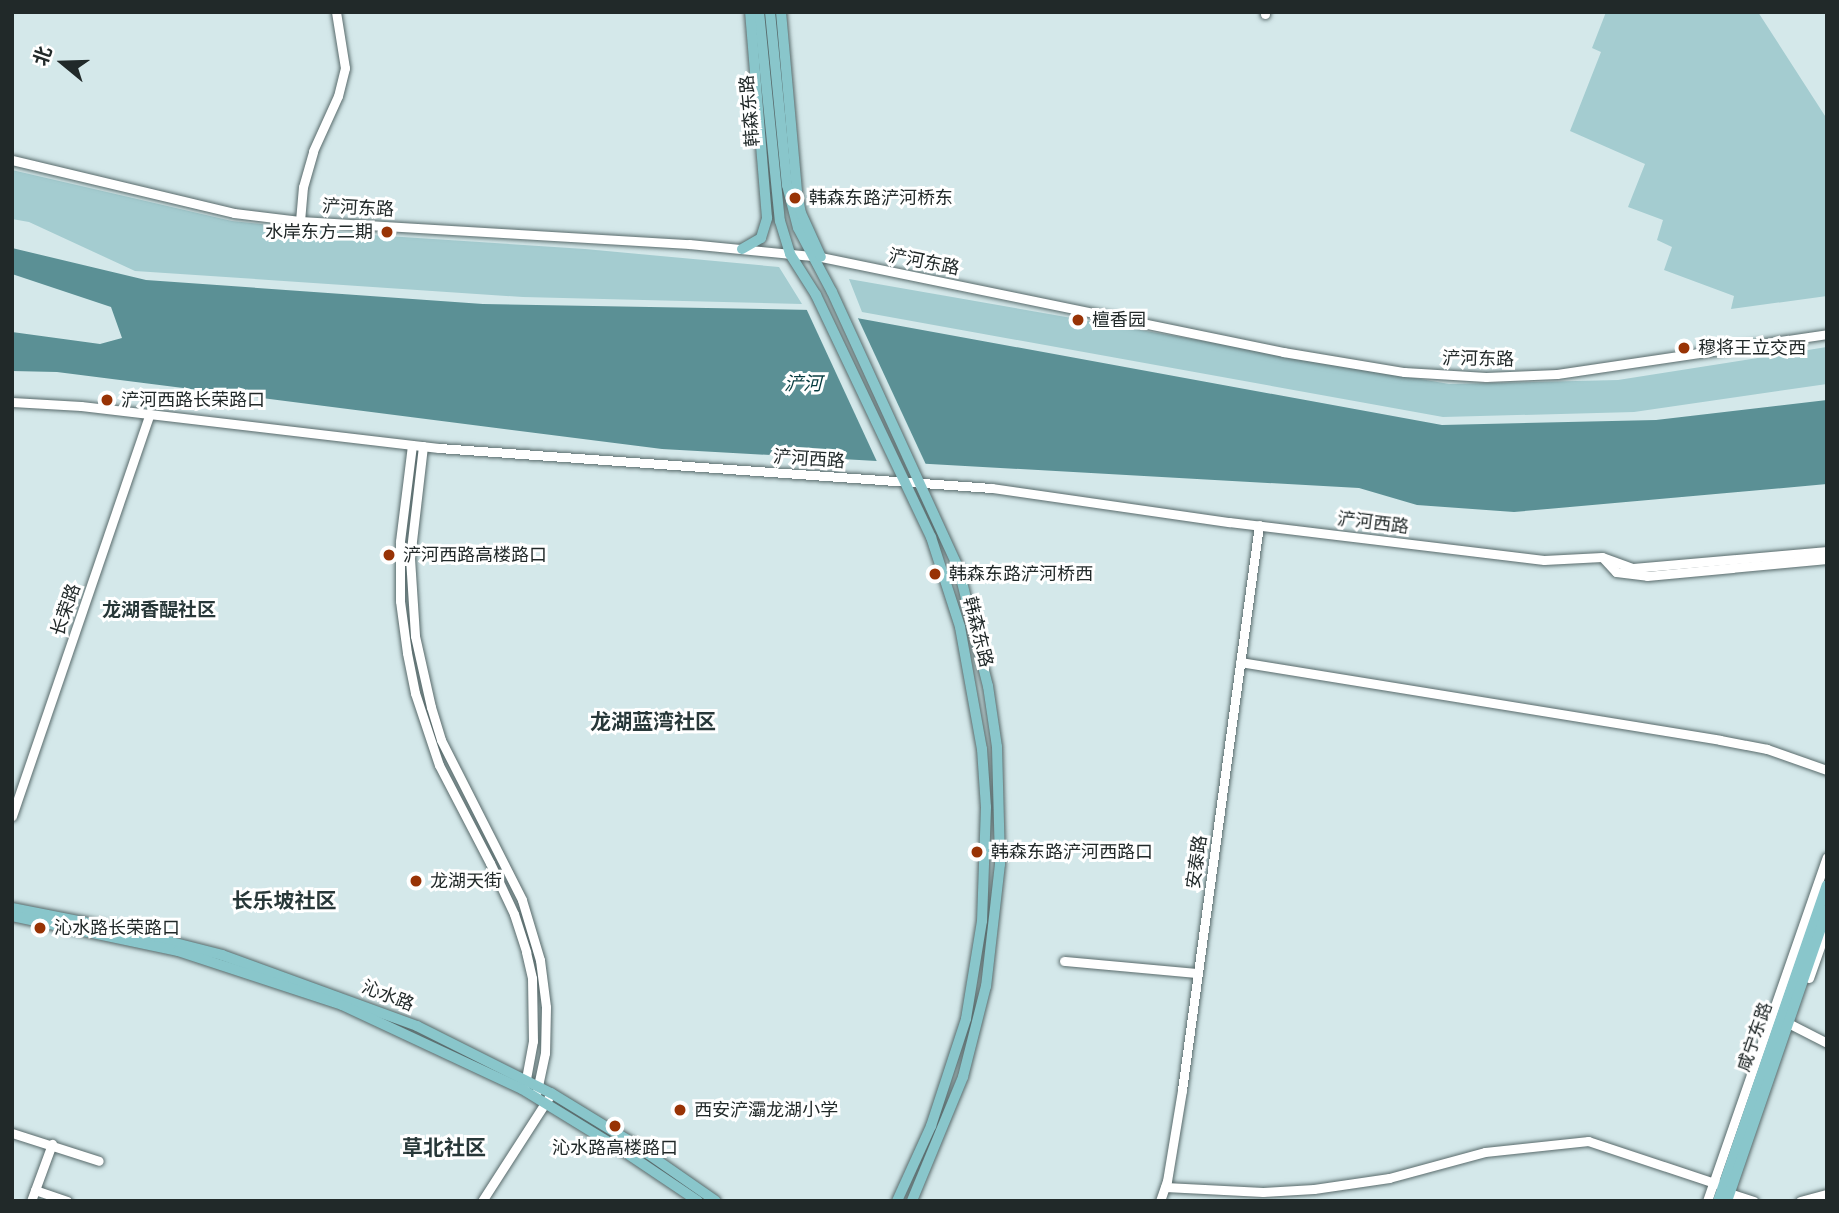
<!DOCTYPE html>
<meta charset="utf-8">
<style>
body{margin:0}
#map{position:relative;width:1839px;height:1213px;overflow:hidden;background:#d4e8ea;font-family:"Libre Baskerville","Noto Sans SC",serif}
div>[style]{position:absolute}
.green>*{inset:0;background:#a4ccd0}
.water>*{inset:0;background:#5b9095}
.pier>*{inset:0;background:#d4e8ea}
.roads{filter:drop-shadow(0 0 2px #586a6b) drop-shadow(0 0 2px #586a6b)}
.minor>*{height:9px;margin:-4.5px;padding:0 4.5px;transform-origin:4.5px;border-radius:4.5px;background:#fff}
.major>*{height:10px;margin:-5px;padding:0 5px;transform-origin:5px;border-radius:5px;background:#89c6cb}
.dots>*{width:19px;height:19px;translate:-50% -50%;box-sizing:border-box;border:4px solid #fff;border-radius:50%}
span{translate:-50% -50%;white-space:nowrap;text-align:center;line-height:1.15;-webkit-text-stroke:6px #fff;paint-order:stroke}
.street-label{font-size:18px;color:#212929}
.poi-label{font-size:18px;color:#212929}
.left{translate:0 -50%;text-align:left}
.right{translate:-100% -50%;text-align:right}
.water-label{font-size:19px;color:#053b3f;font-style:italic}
.neighbourhood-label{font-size:19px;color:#283839;font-weight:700}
.quarter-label{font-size:21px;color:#283839;font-weight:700}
.frame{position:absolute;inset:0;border:14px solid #212929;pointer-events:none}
.north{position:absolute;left:28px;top:28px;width:70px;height:70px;-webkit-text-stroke:5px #fff;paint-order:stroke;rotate:289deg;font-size:19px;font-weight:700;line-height:28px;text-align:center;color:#212929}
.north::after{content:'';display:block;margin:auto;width:24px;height:32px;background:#212929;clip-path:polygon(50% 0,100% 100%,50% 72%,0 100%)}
</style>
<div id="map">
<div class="green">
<div style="clip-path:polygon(1606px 12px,1758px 12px,1827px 119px,1827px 296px,1731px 309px,1734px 296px,1664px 270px,1672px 247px,1657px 240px,1663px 220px,1628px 207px,1645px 164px,1570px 131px,1601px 52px,1592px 48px)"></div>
<div style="clip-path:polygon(12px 170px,232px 221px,356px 234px,585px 249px,779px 267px,802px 304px,523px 297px,135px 271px,29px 222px,12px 219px)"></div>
<div style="clip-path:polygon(849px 279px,1449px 384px,1618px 380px,1827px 347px,1827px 384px,1634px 412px,1443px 417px,862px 312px)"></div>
</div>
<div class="water">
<div style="clip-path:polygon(12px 248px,146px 280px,483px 304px,813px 310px,1442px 425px,1656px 420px,1827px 400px,1827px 484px,1514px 512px,1417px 505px,1359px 488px,662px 449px,57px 372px,12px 371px,12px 332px,100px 344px,122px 338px,111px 307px,12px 274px)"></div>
</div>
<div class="pier">
<div style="clip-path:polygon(805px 306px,856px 314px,928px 469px,879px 466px)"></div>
</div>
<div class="roads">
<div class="minor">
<div style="left:1265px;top:14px;width:2px;rotate:-90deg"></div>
<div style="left:12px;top:160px;width:228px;rotate:13.4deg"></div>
<div style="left:234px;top:213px;width:66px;rotate:6.9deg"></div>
<div style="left:300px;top:221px;width:390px;rotate:3.4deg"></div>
<div style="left:689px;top:244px;width:133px;rotate:5.6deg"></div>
<div style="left:821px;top:257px;width:472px;rotate:11.6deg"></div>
<div style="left:1283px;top:352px;width:123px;rotate:9.4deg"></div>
<div style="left:1404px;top:372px;width:82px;rotate:3.5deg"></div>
<div style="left:1486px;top:377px;width:71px;rotate:-2.4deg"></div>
<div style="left:1557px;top:374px;width:273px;rotate:-8.4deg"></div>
<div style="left:300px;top:221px;width:34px;rotate:-85deg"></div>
<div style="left:303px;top:187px;width:37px;rotate:-74deg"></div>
<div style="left:313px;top:151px;width:60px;rotate:-65.6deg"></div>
<div style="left:338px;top:96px;width:29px;rotate:-76deg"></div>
<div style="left:345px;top:68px;width:57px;rotate:-99.1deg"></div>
<div style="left:12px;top:402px;width:69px;rotate:3.3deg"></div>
<div style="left:81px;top:406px;width:360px;rotate:6.7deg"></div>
<div style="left:439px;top:448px;width:554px;rotate:4.14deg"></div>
<div style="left:992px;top:488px;width:239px;rotate:8.2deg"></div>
<div style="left:1229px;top:522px;width:317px;rotate:6.9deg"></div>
<div style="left:1544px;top:560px;width:58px;rotate:-3deg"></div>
<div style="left:1602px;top:557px;width:33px;rotate:20deg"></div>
<div style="left:1633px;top:568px;width:195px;rotate:-5deg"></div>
<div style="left:412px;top:445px;width:98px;rotate:97.1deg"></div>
<div style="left:400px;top:542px;width:59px;rotate:90deg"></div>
<div style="left:400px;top:601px;width:52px;rotate:82.3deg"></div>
<div style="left:407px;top:653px;width:41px;rotate:78.7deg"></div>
<div style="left:415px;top:693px;width:76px;rotate:71.6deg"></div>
<div style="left:439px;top:765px;width:110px;rotate:62.5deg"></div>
<div style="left:490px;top:863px;width:56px;rotate:64.8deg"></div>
<div style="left:514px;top:914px;width:40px;rotate:72deg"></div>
<div style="left:526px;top:952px;width:27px;rotate:77deg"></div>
<div style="left:532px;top:978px;width:63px;rotate:89.1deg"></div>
<div style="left:533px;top:1041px;width:44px;rotate:100.5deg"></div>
<div style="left:423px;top:446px;width:113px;rotate:96.6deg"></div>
<div style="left:410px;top:558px;width:78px;rotate:86.3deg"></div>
<div style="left:415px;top:636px;width:73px;rotate:77.3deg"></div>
<div style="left:431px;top:707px;width:34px;rotate:73deg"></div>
<div style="left:441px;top:740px;width:179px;rotate:63.1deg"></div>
<div style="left:522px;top:900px;width:63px;rotate:73.3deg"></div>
<div style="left:540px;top:960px;width:47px;rotate:82.7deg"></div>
<div style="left:546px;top:1007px;width:46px;rotate:91.2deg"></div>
<div style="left:545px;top:1053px;width:40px;rotate:102deg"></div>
<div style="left:1603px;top:558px;width:19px;rotate:47deg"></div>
<div style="left:1616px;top:572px;width:31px;rotate:7deg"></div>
<div style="left:1647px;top:576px;width:181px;rotate:-5.4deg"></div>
<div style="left:1240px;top:662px;width:486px;rotate:9.2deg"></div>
<div style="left:1720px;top:740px;width:48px;rotate:10.8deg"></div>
<div style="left:1767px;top:749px;width:64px;rotate:19.3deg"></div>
<div style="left:12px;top:816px;width:425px;rotate:-71.1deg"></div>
<div style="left:1064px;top:961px;width:134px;rotate:5.2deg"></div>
<div style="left:1809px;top:978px;width:54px;rotate:-70.6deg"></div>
<div style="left:1788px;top:1023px;width:44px;rotate:27.1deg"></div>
<div style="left:12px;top:1133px;width:91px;rotate:17.8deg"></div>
<div style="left:1165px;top:1187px;width:98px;rotate:2.9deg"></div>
<div style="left:1263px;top:1192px;width:51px;rotate:-3.4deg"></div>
<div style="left:1314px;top:1189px;width:76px;rotate:-8.3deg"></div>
<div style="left:1389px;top:1178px;width:99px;rotate:-15.2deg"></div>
<div style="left:1485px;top:1152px;width:104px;rotate:-6.1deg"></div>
<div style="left:1588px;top:1141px;width:142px;rotate:18.4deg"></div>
<div style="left:1723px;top:1186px;width:9px;rotate:49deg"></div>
<div style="left:1729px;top:1193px;width:26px;rotate:18deg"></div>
<div style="left:35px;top:1190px;width:34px;rotate:19deg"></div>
<div style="left:31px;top:1201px;width:61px;rotate:-69.8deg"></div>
<div style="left:482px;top:1201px;width:124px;rotate:-57.2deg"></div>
<div style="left:1160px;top:1201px;width:21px;rotate:-71deg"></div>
<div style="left:1167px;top:1181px;width:92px;rotate:-80.6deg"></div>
<div style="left:1182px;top:1090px;width:570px;rotate:-82.24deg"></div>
<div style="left:1707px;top:1201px;width:364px;rotate:-70.8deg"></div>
<div style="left:1800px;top:1201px;width:28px;rotate:-15deg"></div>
</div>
<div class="major">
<div style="left:759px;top:12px;width:210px;rotate:84.3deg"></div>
<div style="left:780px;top:221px;width:34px;rotate:73deg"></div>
<div style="left:790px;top:254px;width:49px;rotate:57.6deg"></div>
<div style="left:816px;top:295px;width:268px;rotate:64.6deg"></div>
<div style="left:931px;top:537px;width:95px;rotate:72.1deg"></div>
<div style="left:960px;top:627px;width:124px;rotate:79.8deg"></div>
<div style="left:982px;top:749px;width:58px;rotate:86.1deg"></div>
<div style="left:986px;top:807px;width:114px;rotate:92deg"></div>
<div style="left:982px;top:921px;width:99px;rotate:99.3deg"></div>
<div style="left:966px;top:1019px;width:113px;rotate:108.1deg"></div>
<div style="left:931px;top:1126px;width:82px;rotate:114.4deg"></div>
<div style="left:770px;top:12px;width:174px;rotate:84.4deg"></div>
<div style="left:787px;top:185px;width:44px;rotate:75.7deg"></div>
<div style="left:798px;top:228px;width:72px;rotate:62deg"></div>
<div style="left:832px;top:292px;width:306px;rotate:65.4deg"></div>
<div style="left:959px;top:570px;width:120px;rotate:76deg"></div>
<div style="left:988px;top:686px;width:62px;rotate:81.6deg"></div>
<div style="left:997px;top:747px;width:117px;rotate:88.5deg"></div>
<div style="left:1000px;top:864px;width:123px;rotate:96.5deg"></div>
<div style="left:986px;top:986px;width:94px;rotate:104.2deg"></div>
<div style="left:963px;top:1077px;width:134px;rotate:112.4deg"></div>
<div style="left:781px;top:12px;width:182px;rotate:84.9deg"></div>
<div style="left:797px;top:193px;width:20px;rotate:79deg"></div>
<div style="left:801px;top:213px;width:48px;rotate:65.6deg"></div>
<div style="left:742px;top:249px;width:22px;rotate:-30deg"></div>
<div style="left:761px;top:238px;width:21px;rotate:-73deg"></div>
<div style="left:767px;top:218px;width:207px;rotate:-94.7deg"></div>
<div style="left:12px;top:908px;width:114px;rotate:11.1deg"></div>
<div style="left:124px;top:930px;width:101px;rotate:14.3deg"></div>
<div style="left:222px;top:955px;width:208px;rotate:20deg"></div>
<div style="left:417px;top:1026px;width:150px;rotate:26.6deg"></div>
<div style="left:551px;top:1093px;width:94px;rotate:31.5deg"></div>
<div style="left:631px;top:1142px;width:103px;rotate:34.8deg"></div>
<div style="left:12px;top:916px;width:170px;rotate:11.9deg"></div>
<div style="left:178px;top:951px;width:173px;rotate:18.2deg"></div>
<div style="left:342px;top:1005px;width:199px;rotate:25deg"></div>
<div style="left:522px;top:1089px;width:121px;rotate:31.5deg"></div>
<div style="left:625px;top:1152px;width:88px;rotate:33.9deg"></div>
<div style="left:1718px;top:1201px;width:334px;rotate:-71deg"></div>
<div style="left:1727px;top:1201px;width:308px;rotate:-71deg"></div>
</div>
</div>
<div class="dots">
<div style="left:795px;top:198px;background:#983305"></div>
<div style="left:387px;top:232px;background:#983305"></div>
<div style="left:1078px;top:320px;background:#983305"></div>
<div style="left:1684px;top:348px;background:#983305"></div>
<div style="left:107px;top:400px;background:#983305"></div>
<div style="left:389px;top:555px;background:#983305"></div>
<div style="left:935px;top:574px;background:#983305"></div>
<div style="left:977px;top:852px;background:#983305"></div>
<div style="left:416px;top:881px;background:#983305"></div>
<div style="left:40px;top:928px;background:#983305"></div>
<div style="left:680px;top:1110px;background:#983305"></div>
<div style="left:615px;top:1126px;background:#983305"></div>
</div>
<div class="street-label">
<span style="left:750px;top:111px;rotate:-95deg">韩森东路</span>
<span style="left:358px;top:208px;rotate:3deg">浐河东路</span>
<span style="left:924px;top:262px;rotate:11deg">浐河东路</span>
<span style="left:1478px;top:359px;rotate:1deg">浐河东路</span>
<span style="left:809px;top:459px;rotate:4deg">浐河西路</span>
<span style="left:1373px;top:523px;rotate:7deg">浐河西路</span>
<span style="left:66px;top:610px;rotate:-71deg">长荣路</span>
<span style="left:978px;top:632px;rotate:76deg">韩森东路</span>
<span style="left:1197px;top:862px;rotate:-82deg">安泰路</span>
<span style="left:388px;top:996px;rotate:21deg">沁水路</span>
<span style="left:1755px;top:1037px;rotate:-71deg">咸宁东路</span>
</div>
<div class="poi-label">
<span class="left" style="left:809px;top:198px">韩森东路浐河桥东</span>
<span class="right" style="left:373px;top:232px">水岸东方二期</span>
<span class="left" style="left:1092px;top:320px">檀香园</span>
<span class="left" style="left:1698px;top:348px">穆将王立交西</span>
<span class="left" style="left:121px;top:400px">浐河西路长荣路口</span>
<span class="left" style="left:403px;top:555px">浐河西路高楼路口</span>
<span class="left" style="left:949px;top:574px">韩森东路浐河桥西</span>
<span class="left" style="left:991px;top:852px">韩森东路浐河西路口</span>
<span class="left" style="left:430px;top:881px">龙湖天街</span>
<span class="left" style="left:54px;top:928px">沁水路长荣路口</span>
<span class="left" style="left:694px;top:1110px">西安浐灞龙湖小学</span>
<span style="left:615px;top:1148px">沁水路高楼路口</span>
</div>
<div class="water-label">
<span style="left:803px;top:384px">浐河</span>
</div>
<div class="neighbourhood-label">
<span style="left:159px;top:610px">龙湖香醍社区</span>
</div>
<div class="quarter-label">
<span style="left:653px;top:722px">龙湖蓝湾社区</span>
<span style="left:284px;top:901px">长乐坡社区</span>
<span style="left:444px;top:1148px">草北社区</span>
</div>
<div class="frame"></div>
<div class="north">北</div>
</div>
